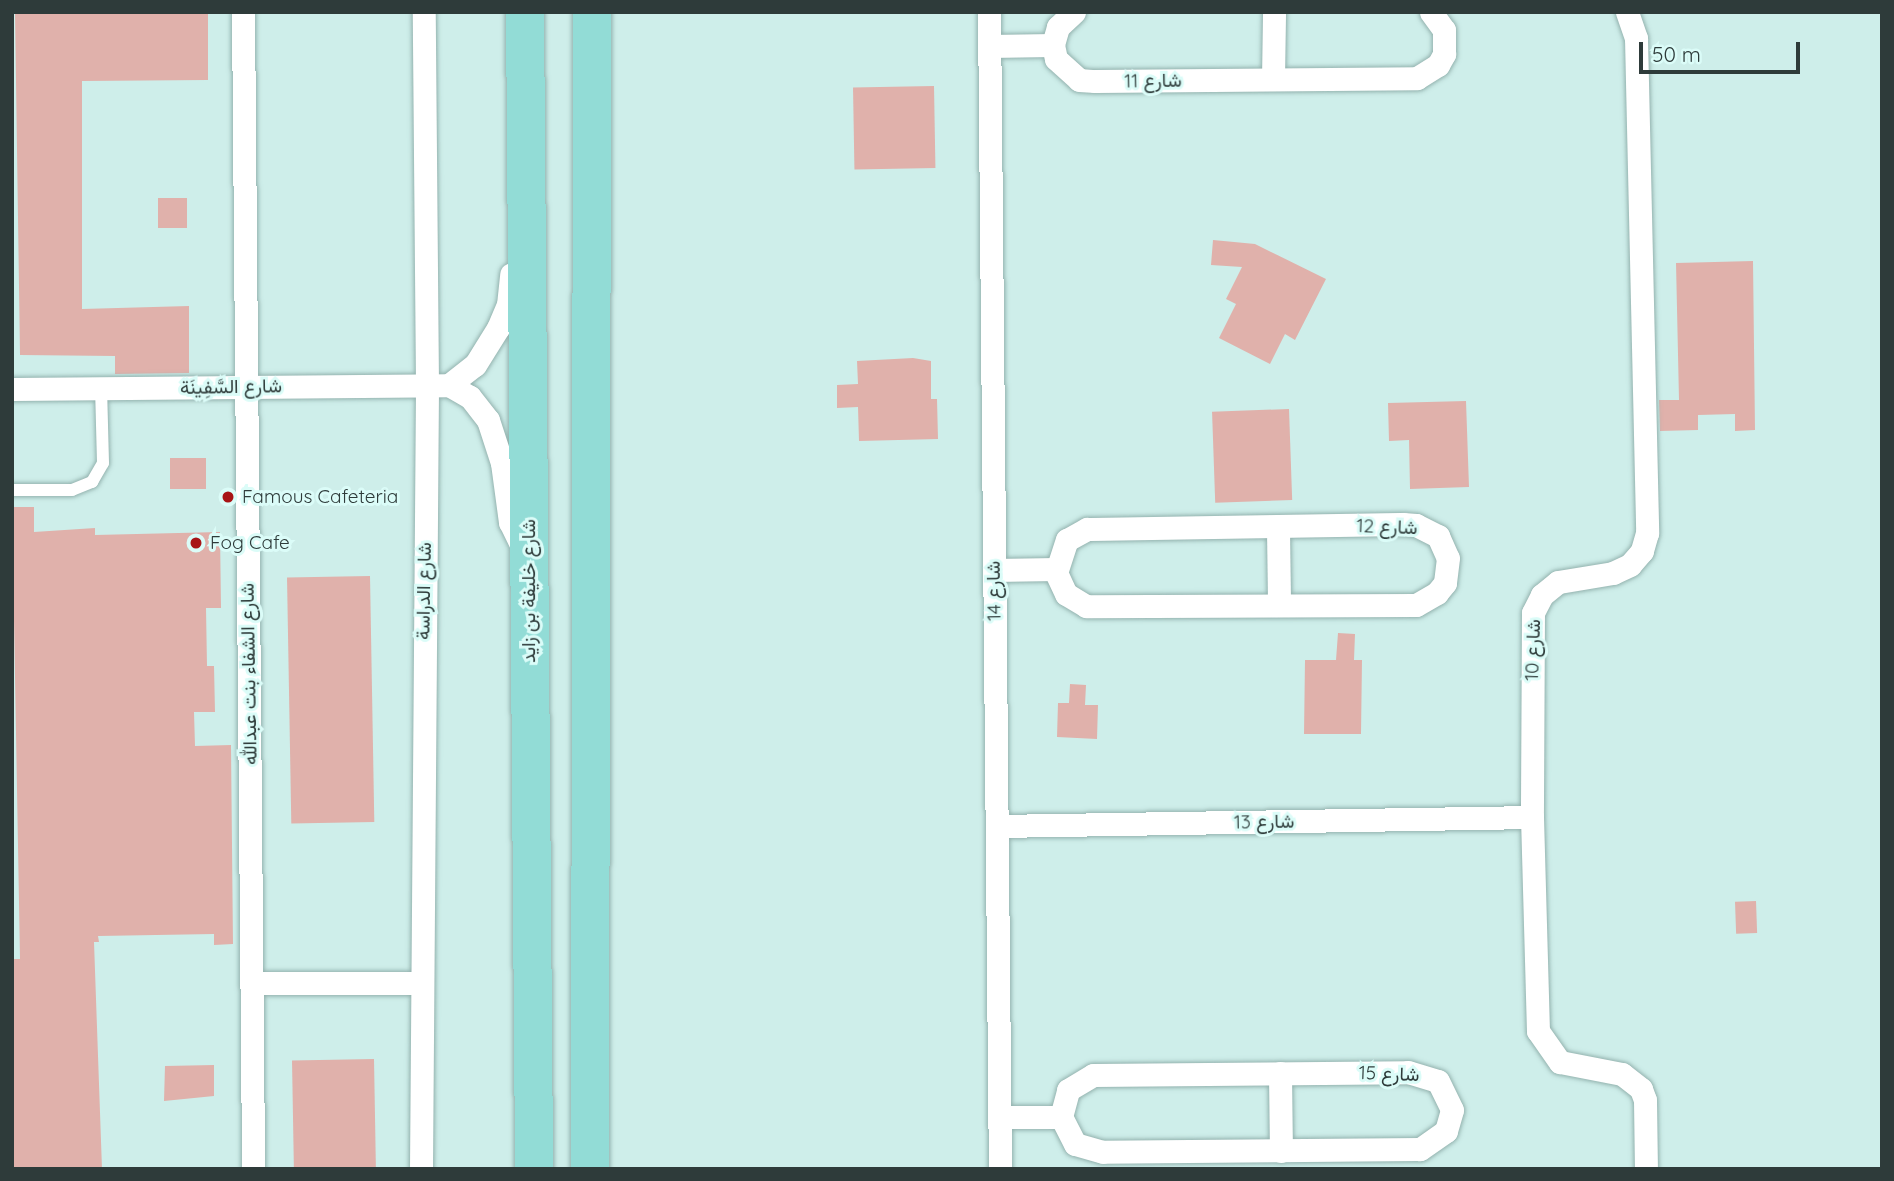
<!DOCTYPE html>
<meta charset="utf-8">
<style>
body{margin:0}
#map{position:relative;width:1894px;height:1181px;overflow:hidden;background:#ceeeea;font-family:Quicksand,Vazirmatn,sans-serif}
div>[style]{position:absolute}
.building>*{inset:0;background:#e0b1ab;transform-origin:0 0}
.roads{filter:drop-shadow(0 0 2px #93b2ae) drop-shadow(0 0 2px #93b2ae)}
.service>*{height:12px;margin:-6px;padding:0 6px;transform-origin:6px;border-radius:6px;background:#fff}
.minor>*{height:23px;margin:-11.5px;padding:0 11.5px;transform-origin:11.5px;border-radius:11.5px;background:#fff}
.trunk>*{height:38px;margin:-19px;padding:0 19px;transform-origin:19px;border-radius:19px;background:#92dcd6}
.dots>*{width:19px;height:19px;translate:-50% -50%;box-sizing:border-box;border:4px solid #dbfcf8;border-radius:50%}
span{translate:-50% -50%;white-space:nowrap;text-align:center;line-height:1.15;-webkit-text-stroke:6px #dbfcf8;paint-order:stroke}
.street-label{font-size:19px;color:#2e3b3a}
.poi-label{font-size:19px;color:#2e3b3a}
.left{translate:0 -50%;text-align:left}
.frame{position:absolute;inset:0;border:14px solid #2e3b3a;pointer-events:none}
.scale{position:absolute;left:1639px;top:42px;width:161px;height:32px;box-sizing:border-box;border:4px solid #2e3b3a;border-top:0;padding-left:9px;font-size:21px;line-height:24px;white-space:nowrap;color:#2e3b3a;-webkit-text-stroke:5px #dbfcf8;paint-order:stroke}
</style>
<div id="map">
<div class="building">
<div style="clip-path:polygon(15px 12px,208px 12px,208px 80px,82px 81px,82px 309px,189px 306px,189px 373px,115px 374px,115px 356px,20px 355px)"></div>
<div style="left:934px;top:86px;width:82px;height:81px;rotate:89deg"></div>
<div style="left:158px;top:198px;width:29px;height:30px"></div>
<div style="clip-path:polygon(1213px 240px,1255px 244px,1326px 279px,1295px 340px,1285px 334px,1270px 364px,1219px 338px,1236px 304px,1226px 299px,1242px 267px,1211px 265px)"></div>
<div style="clip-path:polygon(1753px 261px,1755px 430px,1735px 431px,1735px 414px,1698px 415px,1698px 430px,1660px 431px,1659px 400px,1679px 400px,1676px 263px)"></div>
<div style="clip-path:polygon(913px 358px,931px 361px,931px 399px,937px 399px,938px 439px,859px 441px,858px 407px,837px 408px,837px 385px,858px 384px,857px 361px)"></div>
<div style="clip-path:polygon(1466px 401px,1469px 487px,1410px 489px,1409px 440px,1389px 441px,1388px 403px)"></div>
<div style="left:1289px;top:409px;width:91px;height:77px;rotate:88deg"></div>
<div style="left:170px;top:458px;width:36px;height:31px"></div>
<div style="clip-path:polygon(12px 507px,34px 507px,34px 532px,95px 528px,95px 535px,220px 532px,221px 608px,206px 608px,207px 666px,214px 666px,215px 712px,194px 712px,195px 746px,231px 745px,233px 944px,214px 945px,214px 934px,98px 936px,99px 942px,94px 942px,102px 1169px,12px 1169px,12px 959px,20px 959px)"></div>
<div style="left:370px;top:576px;width:246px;height:83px;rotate:89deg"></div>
<div style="clip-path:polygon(1338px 633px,1355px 634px,1354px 660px,1362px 660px,1361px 734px,1304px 734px,1305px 660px,1336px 660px)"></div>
<div style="clip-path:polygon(1070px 684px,1086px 685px,1085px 705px,1098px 705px,1097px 739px,1057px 737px,1058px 703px,1069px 703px)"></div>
<div style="left:1756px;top:901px;width:32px;height:21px;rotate:88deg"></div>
<div style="left:374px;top:1059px;width:110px;height:82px;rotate:89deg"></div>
<div style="clip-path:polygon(214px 1065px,214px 1096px,164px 1101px,165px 1066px)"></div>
</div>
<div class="roads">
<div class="service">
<div style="left:12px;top:490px;width:60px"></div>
<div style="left:72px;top:490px;width:22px;rotate:-22deg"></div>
<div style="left:92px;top:482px;width:22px;rotate:-60deg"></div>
<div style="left:103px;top:463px;width:74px;rotate:-91.5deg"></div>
</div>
<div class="minor">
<div style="left:243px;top:12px;width:1157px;rotate:89.5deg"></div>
<div style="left:989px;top:12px;width:1157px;rotate:89.46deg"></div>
<div style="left:1074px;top:12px;width:22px;rotate:137deg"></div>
<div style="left:1058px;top:27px;width:19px;rotate:106deg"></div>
<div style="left:1053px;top:45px;width:14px;rotate:78deg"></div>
<div style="left:1056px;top:59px;width:31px;rotate:42deg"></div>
<div style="left:1079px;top:80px;width:16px;rotate:4deg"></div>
<div style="left:1095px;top:81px;width:322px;rotate:-0.5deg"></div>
<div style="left:1417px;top:78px;width:25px;rotate:-32deg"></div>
<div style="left:1438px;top:65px;width:13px;rotate:-61deg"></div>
<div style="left:1444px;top:54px;width:24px;rotate:-90deg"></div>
<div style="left:1444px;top:30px;width:22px;rotate:-126deg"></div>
<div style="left:1627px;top:12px;width:28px;rotate:71deg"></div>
<div style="left:1636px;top:38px;width:495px;rotate:88.7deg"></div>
<div style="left:1647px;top:533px;width:19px;rotate:106deg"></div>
<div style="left:1642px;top:551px;width:18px;rotate:131deg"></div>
<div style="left:1630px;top:565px;width:19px;rotate:155deg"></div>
<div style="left:1613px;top:573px;width:56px;rotate:170.7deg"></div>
<div style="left:1558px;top:582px;width:21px;rotate:141deg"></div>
<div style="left:1542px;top:595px;width:20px;rotate:117deg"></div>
<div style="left:1533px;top:613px;width:204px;rotate:90.3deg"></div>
<div style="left:1532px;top:817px;width:214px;rotate:88.4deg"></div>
<div style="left:1538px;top:1031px;width:38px;rotate:55deg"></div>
<div style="left:1560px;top:1062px;width:63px;rotate:11deg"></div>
<div style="left:1622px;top:1074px;width:24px;rotate:38deg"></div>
<div style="left:1641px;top:1089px;width:12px;rotate:70deg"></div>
<div style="left:1645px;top:1100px;width:69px;rotate:89.2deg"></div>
<div style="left:989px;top:46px;width:64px;rotate:-0.9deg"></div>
<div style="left:1273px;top:79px;width:67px;rotate:-89.1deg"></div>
<div style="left:449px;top:385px;width:33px;rotate:-38deg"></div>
<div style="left:475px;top:365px;width:44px;rotate:-58.1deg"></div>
<div style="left:498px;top:328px;width:25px;rotate:-67deg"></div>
<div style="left:508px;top:305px;width:31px;rotate:-84deg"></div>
<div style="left:12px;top:389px;width:437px;rotate:-0.5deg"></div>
<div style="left:449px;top:385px;width:24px;rotate:30deg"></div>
<div style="left:470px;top:397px;width:29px;rotate:52deg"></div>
<div style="left:488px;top:420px;width:45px;rotate:72deg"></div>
<div style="left:502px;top:463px;width:60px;rotate:82.3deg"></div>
<div style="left:510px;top:522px;width:28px;rotate:64deg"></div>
<div style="left:1403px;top:524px;width:13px;rotate:4deg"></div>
<div style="left:1416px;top:525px;width:25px;rotate:27deg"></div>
<div style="left:1438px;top:536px;width:24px;rotate:66deg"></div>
<div style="left:1448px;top:558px;width:25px;rotate:97deg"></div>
<div style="left:1445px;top:583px;width:13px;rotate:129deg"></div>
<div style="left:1437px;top:593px;width:24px;rotate:150deg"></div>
<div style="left:1416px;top:605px;width:330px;rotate:179.8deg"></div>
<div style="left:1086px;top:606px;width:23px;rotate:-149deg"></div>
<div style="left:1066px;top:594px;width:23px;rotate:-115deg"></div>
<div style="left:1056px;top:573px;width:35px;rotate:-72deg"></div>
<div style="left:1067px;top:540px;width:23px;rotate:-29deg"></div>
<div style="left:1087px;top:529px;width:316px;rotate:-0.9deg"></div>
<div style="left:1278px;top:529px;width:76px;rotate:89.2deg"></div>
<div style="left:994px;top:570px;width:62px;rotate:-0.9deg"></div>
<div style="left:997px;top:826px;width:535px;rotate:-0.96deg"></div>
<div style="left:253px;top:983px;width:167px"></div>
<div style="left:1408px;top:1072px;width:31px;rotate:17deg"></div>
<div style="left:1438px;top:1081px;width:32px;rotate:64deg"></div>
<div style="left:1452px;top:1110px;width:22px;rotate:106deg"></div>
<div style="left:1446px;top:1131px;width:32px;rotate:145deg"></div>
<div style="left:1420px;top:1149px;width:317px;rotate:179.5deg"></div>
<div style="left:1103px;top:1152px;width:29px;rotate:-164deg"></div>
<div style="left:1075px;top:1144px;width:30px;rotate:-117deg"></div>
<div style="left:1061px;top:1117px;width:28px;rotate:-75deg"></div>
<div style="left:1068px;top:1090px;width:29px;rotate:-31deg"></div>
<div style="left:1093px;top:1075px;width:315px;rotate:-0.5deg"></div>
<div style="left:1280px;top:1073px;width:78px;rotate:89.3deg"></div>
<div style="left:1000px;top:1117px;width:61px"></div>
<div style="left:421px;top:1169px;width:784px;rotate:-89.56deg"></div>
<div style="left:427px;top:385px;width:373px;rotate:-90.5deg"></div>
</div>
<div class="trunk">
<div style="left:525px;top:12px;width:1157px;rotate:89.55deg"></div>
<div style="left:590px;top:1169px;width:1157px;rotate:-89.9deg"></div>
</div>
</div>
<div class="dots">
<div style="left:228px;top:497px;background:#a81416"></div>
<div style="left:196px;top:543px;background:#a81416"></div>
</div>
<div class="street-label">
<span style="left:1153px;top:81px;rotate:-1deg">شارع 11</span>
<span style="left:231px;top:387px;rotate:-1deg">شارع السَّفِينَة</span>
<span style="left:1387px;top:527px;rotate:2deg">شارع 12</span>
<span style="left:424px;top:591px;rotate:-89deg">شارع الدراسة</span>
<span style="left:529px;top:591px;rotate:-90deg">شارع خليفة بن زايد</span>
<span style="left:994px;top:591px;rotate:-91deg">شارع 14</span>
<span style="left:1533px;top:650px;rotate:-88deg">شارع 10</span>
<span style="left:249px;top:674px;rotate:-91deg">شارع الشفاء بنت عبدالله</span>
<span style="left:1264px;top:822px;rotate:-1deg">شارع 13</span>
<span style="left:1389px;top:1074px;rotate:2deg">شارع 15</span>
</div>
<div class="poi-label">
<span class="left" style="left:242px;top:497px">Famous Cafeteria</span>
<span class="left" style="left:210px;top:543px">Fog Cafe</span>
</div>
<div class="frame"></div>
<div class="scale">50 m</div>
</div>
